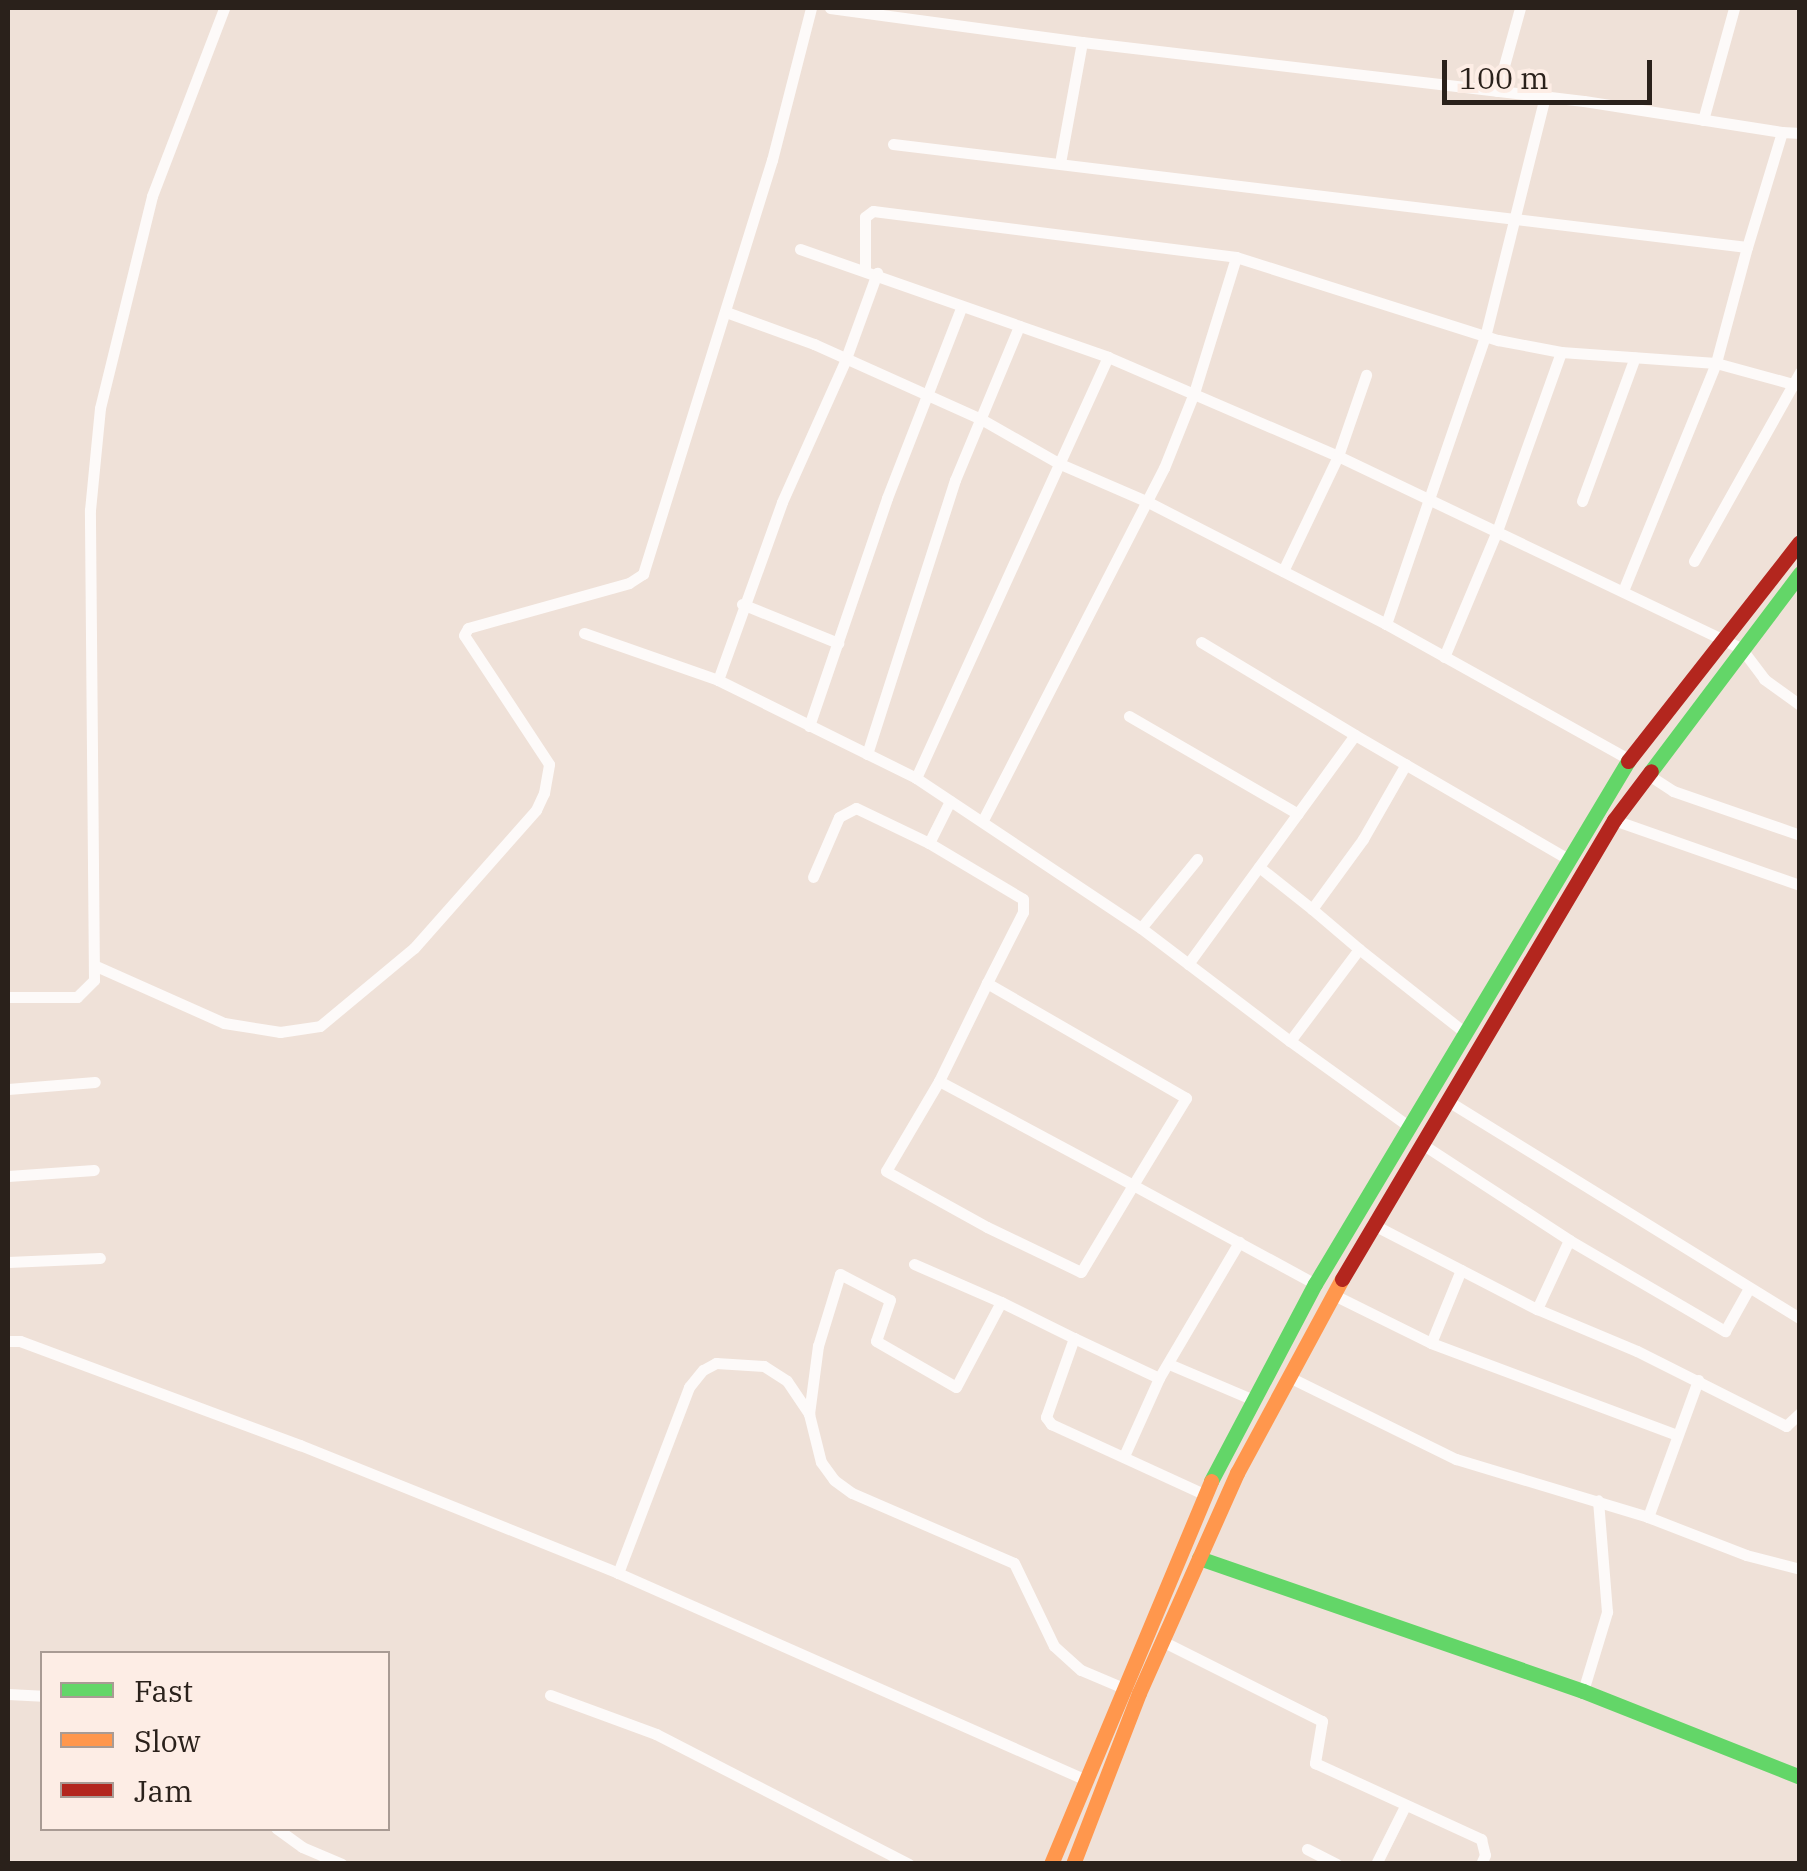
<!DOCTYPE html>
<style>
body{margin:0}
#map{position:relative;width:1807px;height:1871px;overflow:hidden;background:#efe1d8;font-family:"IBM Plex Serif",serif}
div>[style]{position:absolute}
.street>*{height:11px;margin:-5.5px;padding:0 5.5px;transform-origin:5.5px;border-radius:5.5px;background:#fdfaf9}
.fast>*{height:15px;margin:-7.5px;padding:0 7.5px;transform-origin:7.5px;border-radius:7.5px;background:#63d668}
.slow>*{height:15px;margin:-7.5px;padding:0 7.5px;transform-origin:7.5px;border-radius:7.5px;background:#ff974d}
.jam>*{height:15px;margin:-7.5px;padding:0 7.5px;transform-origin:7.5px;border-radius:7.5px;background:#b3261e}
span{translate:-50% -50%;white-space:nowrap;text-align:center;line-height:1.15;-webkit-text-stroke:8px #fdede5;paint-order:stroke}
.frame{position:absolute;inset:0;border:10px solid #2a211b;pointer-events:none}
.legend{position:absolute;left:40px;top:1651px;width:350px;height:180px;box-sizing:border-box;background:#fdede5;border:2px solid #a99b94;margin:0;padding:12px 18px;list-style:none;font-size:30px;color:#2a211b}
.legend li{display:flex;align-items:center;gap:20px;height:50px}
.legend b{width:50px;border:2px solid #a99b94}
.scale{position:absolute;left:1442px;top:60px;width:210px;height:45px;box-sizing:border-box;border:5px solid #2a211b;border-top:0;padding-left:12px;font-size:30px;line-height:35px;white-space:nowrap;color:#2a211b;-webkit-text-stroke:8px #fdede5;paint-order:stroke}
</style>
<div id="map">
<div class="street">
<div style="left:830px;top:8px;width:254px;rotate:7.7deg"></div>
<div style="left:1082px;top:42px;width:505px;rotate:6.7deg"></div>
<div style="left:1584px;top:101px;width:200px;rotate:8.9deg"></div>
<div style="left:1782px;top:132px;width:120px;rotate:106.9deg"></div>
<div style="left:1497px;top:91px;width:86px;rotate:-74.5deg"></div>
<div style="left:1703px;top:120px;width:116px;rotate:-74.5deg"></div>
<div style="left:1782px;top:132px;width:18px;rotate:3deg"></div>
<div style="left:893px;top:144px;width:860px;rotate:6.88deg"></div>
<div style="left:1747px;top:247px;width:120px;rotate:105deg"></div>
<div style="left:1716px;top:363px;width:87px;rotate:15.3deg"></div>
<div style="left:1060px;top:163px;width:123px;rotate:-79.7deg"></div>
<div style="left:800px;top:249px;width:326px;rotate:19.3deg"></div>
<div style="left:1108px;top:357px;width:250px;rotate:23.3deg"></div>
<div style="left:1338px;top:456px;width:446px;rotate:25.5deg"></div>
<div style="left:1741px;top:648px;width:39px;rotate:53deg"></div>
<div style="left:1764px;top:679px;width:44px;rotate:35.8deg"></div>
<div style="left:865px;top:269px;width:52px;rotate:-90deg"></div>
<div style="left:865px;top:217px;width:10px;rotate:-37deg"></div>
<div style="left:873px;top:211px;width:366px;rotate:7.2deg"></div>
<div style="left:1236px;top:257px;width:275px;rotate:17.6deg"></div>
<div style="left:1498px;top:340px;width:64px;rotate:10.8deg"></div>
<div style="left:1561px;top:352px;width:155px;rotate:4.1deg"></div>
<div style="left:1716px;top:363px;width:246px;rotate:112.2deg"></div>
<div style="left:726px;top:312px;width:94px;rotate:20deg"></div>
<div style="left:814px;top:344px;width:183px;rotate:24.2deg"></div>
<div style="left:981px;top:419px;width:89px;rotate:29.7deg"></div>
<div style="left:1058px;top:463px;width:96px;rotate:23.4deg"></div>
<div style="left:1146px;top:501px;width:270px;rotate:27.1deg"></div>
<div style="left:1386px;top:624px;width:278px;rotate:29.1deg"></div>
<div style="left:1582px;top:501px;width:153px;rotate:-69.8deg"></div>
<div style="left:1694px;top:561px;width:217px;rotate:-60.7deg"></div>
<div style="left:1283px;top:571px;width:127px;rotate:-64.4deg"></div>
<div style="left:1338px;top:456px;width:86px;rotate:-70.9deg"></div>
<div style="left:742px;top:604px;width:104px;rotate:22.1deg"></div>
<div style="left:1386px;top:624px;width:304px;rotate:-71deg"></div>
<div style="left:1485px;top:337px;width:247px;rotate:-76deg"></div>
<div style="left:584px;top:633px;width:142px;rotate:19.3deg"></div>
<div style="left:718px;top:680px;width:221px;rotate:26.3deg"></div>
<div style="left:916px;top:778px;width:270px;rotate:33.7deg"></div>
<div style="left:1141px;top:928px;width:187px;rotate:37.2deg"></div>
<div style="left:1290px;top:1041px;width:115px;rotate:-53.1deg"></div>
<div style="left:1359px;top:949px;width:134px;rotate:38.3deg"></div>
<div style="left:1201px;top:642px;width:180px;rotate:31.1deg"></div>
<div style="left:1444px;top:657px;width:137px;rotate:-67.2deg"></div>
<div style="left:1497px;top:531px;width:190px;rotate:-70.3deg"></div>
<div style="left:718px;top:680px;width:189px;rotate:-70.2deg"></div>
<div style="left:782px;top:502px;width:154px;rotate:-65.9deg"></div>
<div style="left:845px;top:361px;width:94px;rotate:-70deg"></div>
<div style="left:1129px;top:716px;width:195px;rotate:30.1deg"></div>
<div style="left:809px;top:726px;width:241px;rotate:-71.1deg"></div>
<div style="left:887px;top:498px;width:206px;rotate:-68.7deg"></div>
<div style="left:867px;top:754px;width:288px;rotate:-72.2deg"></div>
<div style="left:955px;top:480px;width:167px;rotate:-67.4deg"></div>
<div style="left:1647px;top:774px;width:31px;rotate:33deg"></div>
<div style="left:1673px;top:791px;width:134px;rotate:19.1deg"></div>
<div style="left:916px;top:778px;width:463px;rotate:-65.5deg"></div>
<div style="left:983px;top:820px;width:396px;rotate:-62.8deg"></div>
<div style="left:1164px;top:468px;width:81px;rotate:-68.2deg"></div>
<div style="left:1194px;top:393px;width:142px;rotate:-72.8deg"></div>
<div style="left:1614px;top:820px;width:197px;rotate:19.3deg"></div>
<div style="left:929px;top:843px;width:47px;rotate:-63.4deg"></div>
<div style="left:1259px;top:867px;width:68px;rotate:38.4deg"></div>
<div style="left:813px;top:877px;width:65px;rotate:-66.6deg"></div>
<div style="left:839px;top:817px;width:19px;rotate:-28deg"></div>
<div style="left:856px;top:808px;width:81px;rotate:25.6deg"></div>
<div style="left:929px;top:843px;width:109px;rotate:30.8deg"></div>
<div style="left:1023px;top:899px;width:13px;rotate:90deg"></div>
<div style="left:1023px;top:912px;width:80px;rotate:116.9deg"></div>
<div style="left:987px;top:983px;width:109px;rotate:116.1deg"></div>
<div style="left:939px;top:1081px;width:220px;rotate:28.2deg"></div>
<div style="left:1133px;top:1185px;width:102px;rotate:-58.7deg"></div>
<div style="left:1186px;top:1098px;width:230px;rotate:-150deg"></div>
<div style="left:1141px;top:928px;width:89px;rotate:-50.9deg"></div>
<div style="left:1359px;top:949px;width:62px;rotate:-139.6deg"></div>
<div style="left:1312px;top:909px;width:87px;rotate:-53.9deg"></div>
<div style="left:1363px;top:839px;width:86px;rotate:-60.2deg"></div>
<div style="left:1188px;top:964px;width:283px;rotate:-53.9deg"></div>
<div style="left:1355px;top:735px;width:246px;rotate:30.2deg"></div>
<div style="left:96px;top:966px;width:140px;rotate:24deg"></div>
<div style="left:224px;top:1023px;width:57px;rotate:9.1deg"></div>
<div style="left:280px;top:1032px;width:40px;rotate:-8.5deg"></div>
<div style="left:320px;top:1026px;width:122px;rotate:-39.7deg"></div>
<div style="left:414px;top:948px;width:184px;rotate:-48.5deg"></div>
<div style="left:536px;top:810px;width:19px;rotate:-65deg"></div>
<div style="left:544px;top:793px;width:29px;rotate:-80deg"></div>
<div style="left:549px;top:764px;width:154px;rotate:-123.4deg"></div>
<div style="left:464px;top:635px;width:8px;rotate:-60deg"></div>
<div style="left:468px;top:628px;width:167px;rotate:-15.6deg"></div>
<div style="left:629px;top:583px;width:17px;rotate:-33deg"></div>
<div style="left:643px;top:574px;width:434px;rotate:-72.7deg"></div>
<div style="left:772px;top:160px;width:157px;rotate:-75.6deg"></div>
<div style="left:8px;top:997px;width:69px"></div>
<div style="left:77px;top:997px;width:24px;rotate:-45deg"></div>
<div style="left:94px;top:980px;width:470px;rotate:-90.5deg"></div>
<div style="left:90px;top:510px;width:102px;rotate:-84.4deg"></div>
<div style="left:100px;top:408px;width:218px;rotate:-76.2deg"></div>
<div style="left:152px;top:196px;width:201px;rotate:-69deg"></div>
<div style="left:1290px;top:1041px;width:144px;rotate:35.7deg"></div>
<div style="left:939px;top:1081px;width:104px;rotate:120.5deg"></div>
<div style="left:886px;top:1171px;width:115px;rotate:29deg"></div>
<div style="left:987px;top:1227px;width:104px;rotate:25.6deg"></div>
<div style="left:1081px;top:1272px;width:101px;rotate:-59.1deg"></div>
<div style="left:1133px;top:1185px;width:207px;rotate:28.5deg"></div>
<div style="left:8px;top:1089px;width:87px;rotate:-4.6deg"></div>
<div style="left:1448px;top:1101px;width:414px;rotate:31.7deg"></div>
<div style="left:1422px;top:1144px;width:176px;rotate:33.1deg"></div>
<div style="left:1569px;top:1240px;width:181px;rotate:30.3deg"></div>
<div style="left:1725px;top:1331px;width:49px;rotate:-60.8deg"></div>
<div style="left:8px;top:1176px;width:86px;rotate:-4deg"></div>
<div style="left:1372px;top:1224px;width:186px;rotate:27.3deg"></div>
<div style="left:1537px;top:1309px;width:108px;rotate:22.8deg"></div>
<div style="left:1637px;top:1351px;width:167px;rotate:26.7deg"></div>
<div style="left:1786px;top:1426px;width:19px;rotate:-43deg"></div>
<div style="left:8px;top:1262px;width:92px;rotate:-2.5deg"></div>
<div style="left:914px;top:1264px;width:95px;rotate:23.6deg"></div>
<div style="left:1334px;top:1295px;width:108px;rotate:26.3deg"></div>
<div style="left:1431px;top:1343px;width:79px;rotate:-67.7deg"></div>
<div style="left:1537px;top:1309px;width:76px;rotate:-65.1deg"></div>
<div style="left:8px;top:1341px;width:12px"></div>
<div style="left:20px;top:1341px;width:299px;rotate:20.4deg"></div>
<div style="left:300px;top:1445px;width:343px;rotate:21.9deg"></div>
<div style="left:618px;top:1573px;width:199px;rotate:-69.1deg"></div>
<div style="left:689px;top:1387px;width:22px;rotate:-51deg"></div>
<div style="left:703px;top:1370px;width:15px;rotate:-28deg"></div>
<div style="left:716px;top:1363px;width:48px;rotate:3.6deg"></div>
<div style="left:764px;top:1366px;width:27px;rotate:33deg"></div>
<div style="left:787px;top:1381px;width:40px;rotate:56deg"></div>
<div style="left:809px;top:1414px;width:49px;rotate:76deg"></div>
<div style="left:821px;top:1462px;width:22px;rotate:54deg"></div>
<div style="left:834px;top:1480px;width:22px;rotate:36deg"></div>
<div style="left:852px;top:1493px;width:176px;rotate:23.4deg"></div>
<div style="left:1014px;top:1563px;width:92px;rotate:64.3deg"></div>
<div style="left:1054px;top:1646px;width:36px;rotate:42deg"></div>
<div style="left:1081px;top:1670px;width:43px;rotate:23deg"></div>
<div style="left:1431px;top:1343px;width:263px;rotate:20.5deg"></div>
<div style="left:1169px;top:1364px;width:92px;rotate:23deg"></div>
<div style="left:1289px;top:1377px;width:186px;rotate:26.2deg"></div>
<div style="left:1456px;top:1459px;width:201px;rotate:16.8deg"></div>
<div style="left:1648px;top:1517px;width:146px;rotate:-69.9deg"></div>
<div style="left:1159px;top:1378px;width:94px;rotate:-154.8deg"></div>
<div style="left:1074px;top:1338px;width:84px;rotate:109.5deg"></div>
<div style="left:1046px;top:1417px;width:9px;rotate:54deg"></div>
<div style="left:1051px;top:1424px;width:168px;rotate:24.6deg"></div>
<div style="left:809px;top:1414px;width:69px;rotate:-82.5deg"></div>
<div style="left:818px;top:1346px;width:75px;rotate:-73deg"></div>
<div style="left:840px;top:1274px;width:56px;rotate:27.5deg"></div>
<div style="left:890px;top:1300px;width:43px;rotate:108.9deg"></div>
<div style="left:876px;top:1341px;width:92px;rotate:29.9deg"></div>
<div style="left:956px;top:1387px;width:96px;rotate:-62.1deg"></div>
<div style="left:1001px;top:1302px;width:81px;rotate:26.3deg"></div>
<div style="left:1124px;top:1456px;width:85px;rotate:-65.8deg"></div>
<div style="left:1159px;top:1378px;width:158px;rotate:-59.5deg"></div>
<div style="left:1648px;top:1517px;width:105px;rotate:21.2deg"></div>
<div style="left:1746px;top:1555px;width:56px;rotate:14.5deg"></div>
<div style="left:618px;top:1573px;width:510px;rotate:23.85deg"></div>
<div style="left:1162px;top:1641px;width:179px;rotate:26.6deg"></div>
<div style="left:1322px;top:1721px;width:43px;rotate:99.5deg"></div>
<div style="left:1315px;top:1763px;width:183px;rotate:24.6deg"></div>
<div style="left:1481px;top:1839px;width:16px;rotate:76deg"></div>
<div style="left:1485px;top:1855px;width:10px;rotate:114deg"></div>
<div style="left:1583px;top:1691px;width:83px;rotate:-73.1deg"></div>
<div style="left:1607px;top:1612px;width:112px;rotate:-94.6deg"></div>
<div style="left:8px;top:1694px;width:34px;rotate:3deg"></div>
<div style="left:550px;top:1695px;width:113px;rotate:20.2deg"></div>
<div style="left:656px;top:1734px;width:284px;rotate:27.2deg"></div>
<div style="left:276px;top:1828px;width:32px;rotate:36deg"></div>
<div style="left:302px;top:1847px;width:43px;rotate:23deg"></div>
<div style="left:1307px;top:1849px;width:33px;rotate:27deg"></div>
<div style="left:1376px;top:1864px;width:65px;rotate:-63.4deg"></div>
</div>
<div class="fast">
<div style="left:1651px;top:771px;width:248px;rotate:-53deg"></div>
<div style="left:1211px;top:1481px;width:223px;rotate:-62.2deg"></div>
<div style="left:1315px;top:1284px;width:610px;rotate:-59.1deg"></div>
<div style="left:1199px;top:1558px;width:406px;rotate:19.1deg"></div>
<div style="left:1583px;top:1691px;width:233px;rotate:21.6deg"></div>
</div>
<div class="slow">
<div style="left:1051px;top:1864px;width:415px;rotate:-67.3deg"></div>
<div style="left:1073px;top:1864px;width:183px;rotate:-68.9deg"></div>
<div style="left:1139px;top:1693px;width:241px;rotate:-66deg"></div>
<div style="left:1237px;top:1473px;width:221px;rotate:-61.6deg"></div>
</div>
<div class="jam">
<div style="left:1628px;top:761px;width:278px;rotate:-51.9deg"></div>
<div style="left:1342px;top:1279px;width:534px;rotate:-59.35deg"></div>
<div style="left:1614px;top:820px;width:61px;rotate:-52.9deg"></div>
</div>
<div class="frame"></div>
<ul class="legend">
<li><b style="height:12px;background:#63d668"></b>Fast</li>
<li><b style="height:12px;background:#ff974d"></b>Slow</li>
<li><b style="height:12px;background:#b3261e"></b>Jam</li>
</ul>
<div class="scale">100 m</div>
</div>
